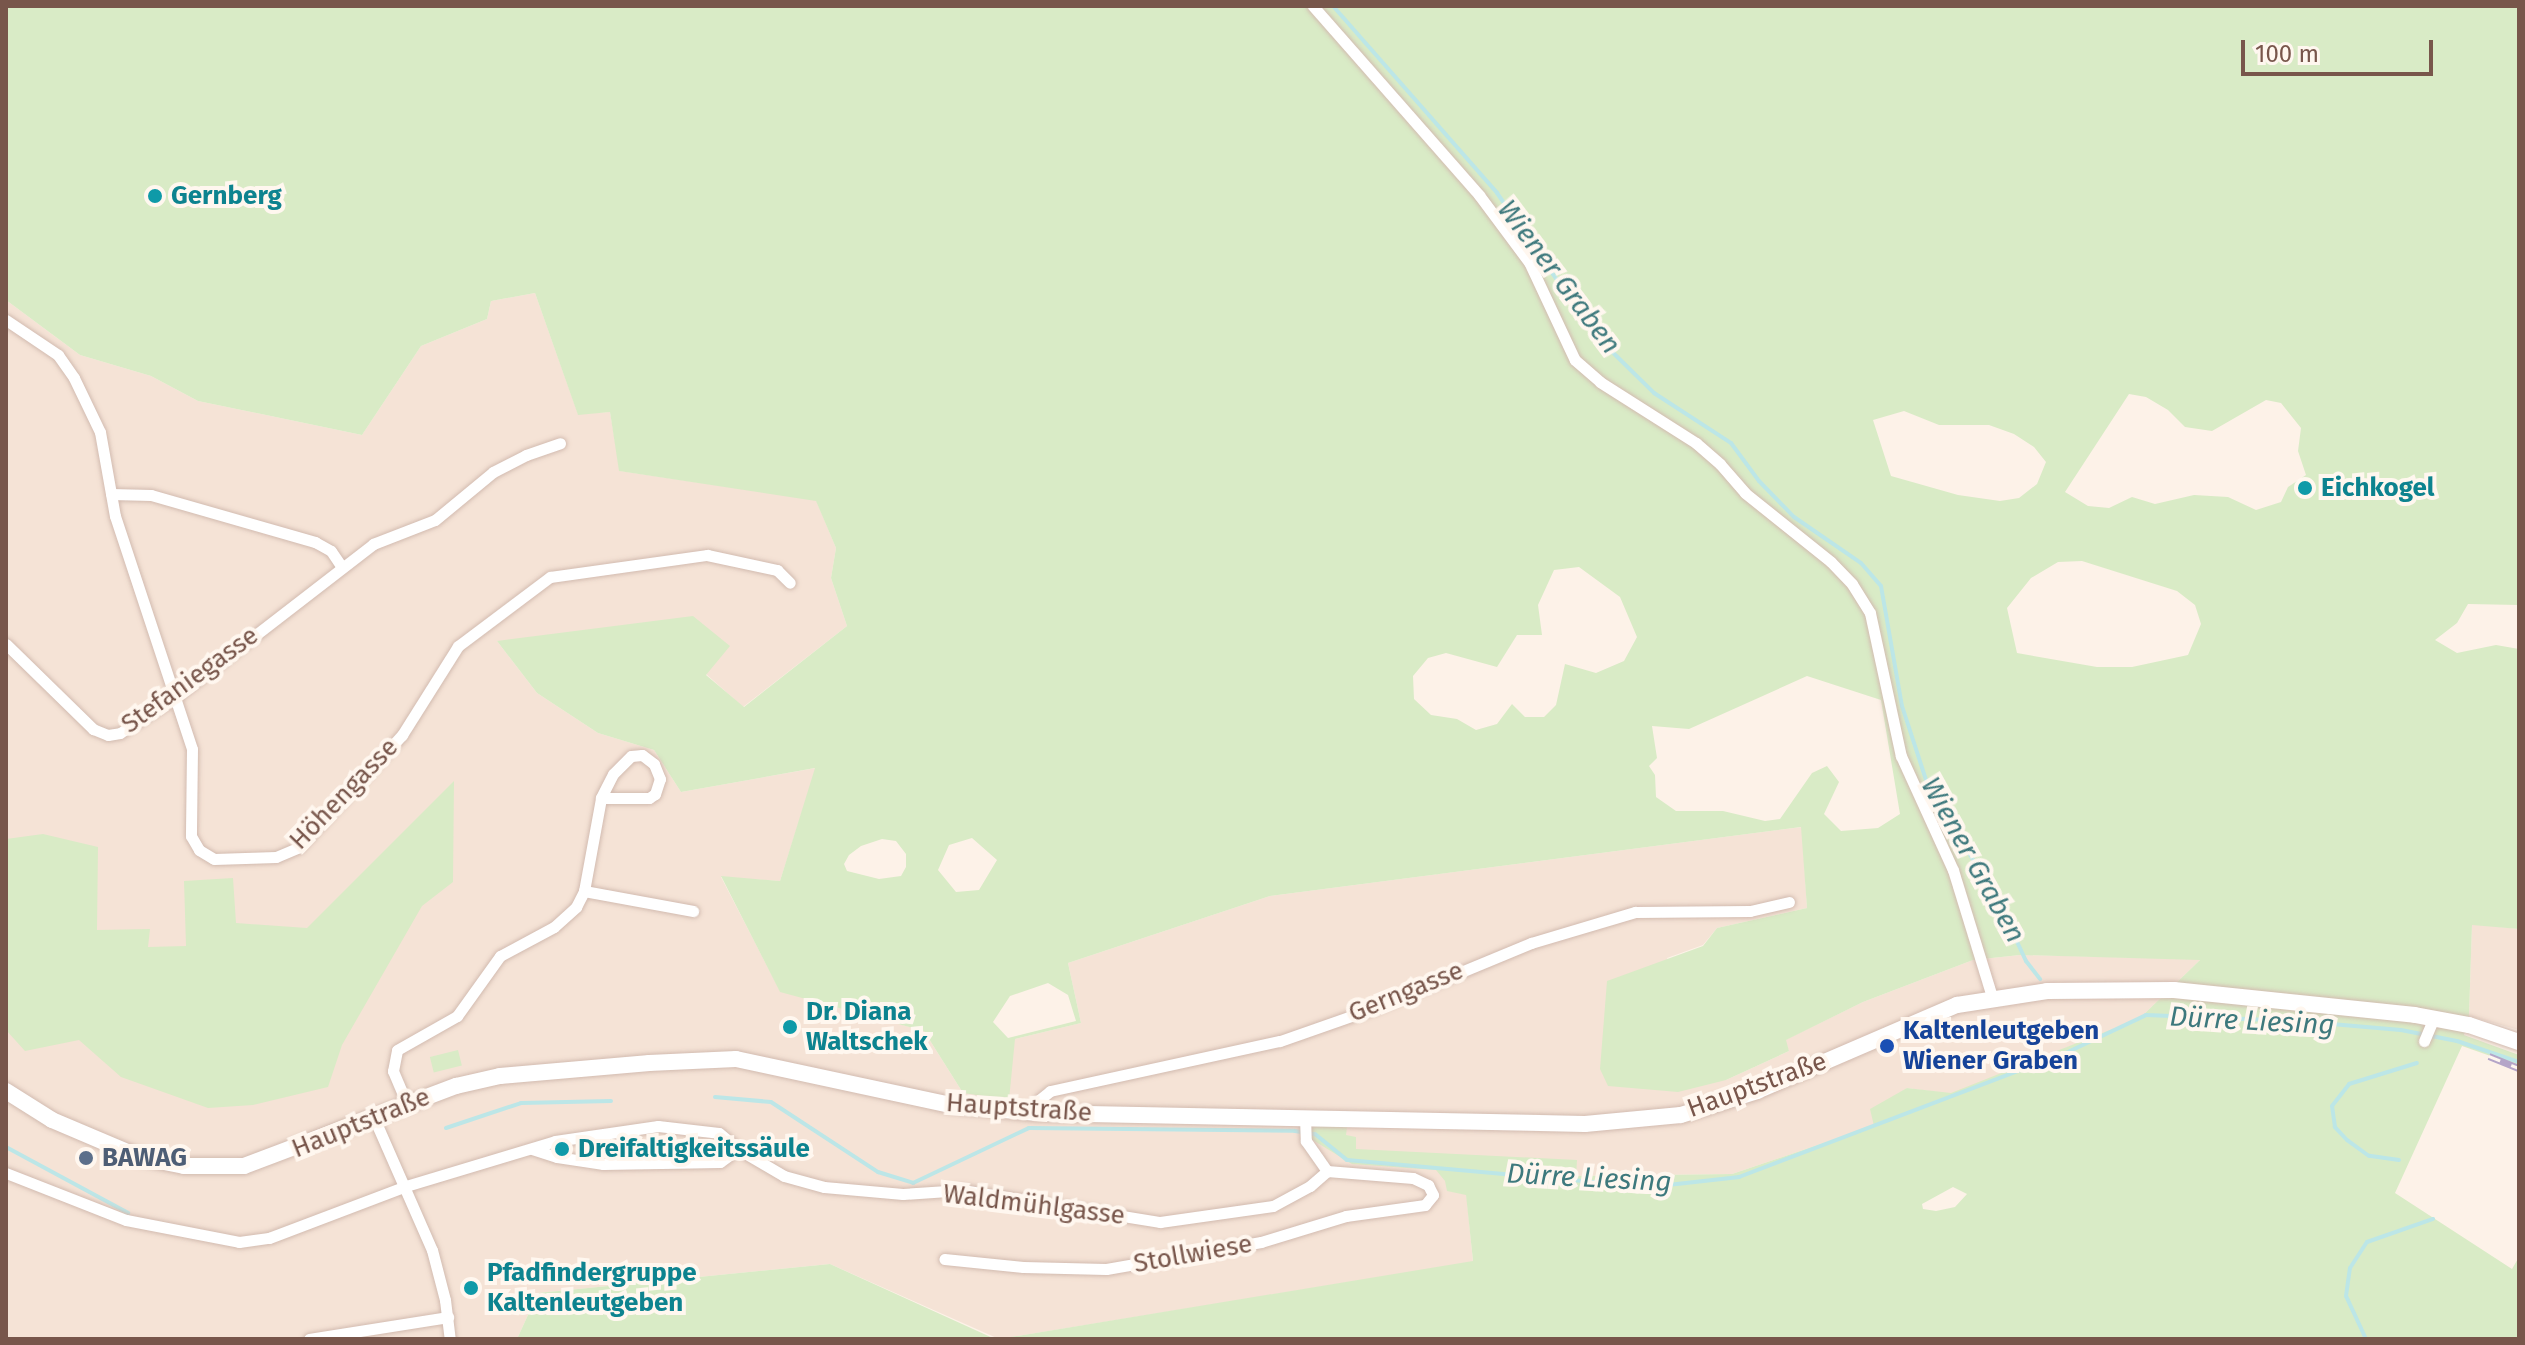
<!DOCTYPE html>
<meta charset="utf-8">
<style>
body{margin:0}
#map{position:relative;width:2525px;height:1345px;overflow:hidden;background:#fdf2e8;font-family:"Fira Sans",sans-serif}
div>[style]{position:absolute}
.residential>*{inset:0;background:#f5e3d6}
.green>*{inset:0;background:#d9ebc6;transform-origin:0 0}
.stream>*{height:4px;margin:-2px;padding:0 2px;transform-origin:2px;border-radius:2px;background:#bce6e7}
.roads{filter:drop-shadow(0 0 2px #d2bbb0) drop-shadow(0 0 2px #d2bbb0)}
.minor>*{height:11px;margin:-5.5px;padding:0 5.5px;transform-origin:5.5px;border-radius:5.5px;background:#fff}
.secondary>*{height:16px;margin:-8px;padding:0 8px;transform-origin:8px;border-radius:8px;background:#fff}
.rail>*{height:7px;margin-top:-3.5px;transform-origin:0;background:repeating-linear-gradient(90deg,#fff7ef 0 12px,#b4a5c8 0 24px);box-sizing:border-box;border-block:2px solid #b4a5c8}
.dots>*{width:22px;height:22px;translate:-50% -50%;box-sizing:border-box;border:4px solid #fff7ef;border-radius:50%}
span{translate:-50% -50%;white-space:nowrap;text-align:center;line-height:1.15;-webkit-text-stroke:8px #fff7ef;paint-order:stroke}
.culture-label{font-size:26px;color:#0d838f;font-weight:700}
.left{translate:0 -50%;text-align:left}
.street-label{font-size:26px;color:#78564b}
.transit-label{font-size:26px;color:#164399;font-weight:700}
.service-label{font-size:26px;color:#4e5e75;font-weight:700}
.water-label{font-size:28px;color:#3e797d;font-style:italic}
.frame{position:absolute;inset:0;border:8px solid #78564b;pointer-events:none}
.scale{position:absolute;left:2241px;top:40px;width:192px;height:36px;box-sizing:border-box;border:4px solid #78564b;border-top:0;padding-left:10px;font-size:24px;line-height:28px;white-space:nowrap;color:#78564b;-webkit-text-stroke:6px #fff7ef;paint-order:stroke}
</style>
<div id="map">
<div class="residential">
<div style="clip-path:polygon(535px 293px,578px 414px,610px 412px,620px 471px,816px 500px,836px 548px,831px 578px,847px 626px,743px 707px,706px 674px,497px 641px,537px 693px,598px 733px,654px 750px,681px 792px,816px 768px,780px 881px,721px 877px,780px 991px,924px 1031px,963px 1093px,1015px 1039px,1081px 1023px,1068px 963px,1270px 896px,1802px 827px,1807px 908px,1717px 928px,1703px 945px,1667px 958px,1726px 1080px,1789px 1051px,1785px 1040px,1863px 1002px,1973px 960px,2020px 955px,2201px 959px,2140px 1018px,1951px 1094px,1907px 1088px,1874px 1126px,1732px 1174px,1576px 1176px,1463px 1160px,1473px 1262px,999px 1339px,830px 1264px,538px 1293px,517px 1339px,6px 1339px,6px 300px,80px 355px,151px 376px,198px 401px,362px 435px,421px 346px,487px 319px,491px 301px)"></div>
<div style="clip-path:polygon(2472px 924px,2519px 929px,2519px 1030px,2469px 1016px)"></div>
</div>
<div class="green">
<div style="clip-path:polygon(evenodd,6px 6px,2519px 6px,2519px 605px,2468px 604px,2457px 623px,2435px 640px,2457px 653px,2496px 645px,2519px 649px,2519px 929px,2472px 925px,2469px 1016px,2464px 1035px,2519px 1055px,2519px 1066px,2462px 1046px,2395px 1193px,2512px 1269px,2519px 1257px,2519px 1339px,999px 1339px,1473px 1261px,1466px 1195px,1447px 1191px,1445px 1181px,1436px 1170px,1352px 1164px,1311px 1139px,1310px 1125px,1347px 1127px,1346px 1135px,1356px 1137px,1356px 1149px,1577px 1160px,1576px 1176px,1732px 1174px,1874px 1126px,1870px 1109px,1907px 1088px,1951px 1093px,2140px 1018px,2200px 960px,2020px 955px,1973px 960px,1863px 1002px,1786px 1040px,1789px 1051px,1726px 1080px,1678px 1092px,1608px 1086px,1600px 1069px,1607px 981px,1703px 946px,1717px 928px,1807px 908px,1801px 827px,1270px 896px,1068px 963px,1081px 1023px,1015px 1039px,1009px 1100px,963px 1093px,924px 1031px,780px 992px,721px 876px,780px 881px,815px 768px,681px 792px,654px 750px,598px 733px,537px 693px,497px 641px,693px 616px,730px 646px,706px 675px,744px 707px,847px 626px,831px 578px,836px 548px,816px 501px,619px 471px,610px 412px,578px 415px,535px 293px,491px 301px,487px 319px,421px 346px,362px 435px,198px 401px,151px 376px,80px 355px,6px 300px,6px 6px,2129px 394px,2146px 397px,2168px 410px,2185px 427px,2212px 431px,2266px 400px,2281px 403px,2301px 428px,2298px 451px,2306px 475px,2288px 487px,2281px 502px,2256px 510px,2228px 497px,2194px 495px,2155px 504px,2132px 497px,2109px 508px,2088px 506px,2065px 492px,2129px 394px,6px 6px,1904px 411px,1939px 425px,1989px 425px,2014px 434px,2034px 447px,2046px 462px,2037px 484px,2019px 498px,2000px 501px,1958px 495px,1891px 476px,1873px 420px,1904px 411px,6px 6px,2082px 561px,2177px 591px,2195px 605px,2201px 624px,2188px 655px,2132px 667px,2097px 667px,2017px 653px,2007px 608px,2031px 578px,2058px 562px,2082px 561px,6px 6px,1579px 567px,1620px 597px,1637px 637px,1624px 661px,1596px 673px,1565px 664px,1556px 705px,1544px 717px,1525px 717px,1512px 704px,1497px 724px,1476px 730px,1457px 719px,1431px 715px,1414px 699px,1413px 676px,1428px 658px,1446px 653px,1497px 667px,1517px 635px,1542px 635px,1538px 605px,1554px 570px,1579px 567px,6px 6px,1807px 676px,1881px 700px,1900px 814px,1878px 828px,1841px 831px,1824px 814px,1839px 782px,1827px 766px,1812px 773px,1780px 819px,1765px 821px,1723px 811px,1676px 811px,1656px 797px,1655px 775px,1649px 766px,1657px 758px,1652px 726px,1689px 729px,1807px 676px,6px 6px,972px 838px,997px 860px,979px 890px,956px 892px,938px 870px,949px 845px,972px 838px,6px 6px,882px 839px,896px 841px,906px 854px,906px 867px,901px 876px,879px 879px,847px 871px,844px 864px,849px 855px,861px 846px,882px 839px,6px 6px,1048px 983px,1068px 995px,1076px 1021px,1008px 1038px,993px 1022px,1010px 996px,1048px 983px,6px 6px,1953px 1187px,1967px 1194px,1955px 1207px,1936px 1211px,1923px 1209px,1922px 1204px,1953px 1187px)"></div>
<div style="clip-path:polygon(454px 781px,453px 882px,422px 906px,342px 1045px,328px 1087px,253px 1105px,208px 1108px,121px 1077px,79px 1040px,25px 1051px,6px 1030px,6px 839px,43px 834px,98px 847px,97px 930px,150px 929px,148px 947px,186px 946px,184px 881px,233px 878px,236px 923px,307px 928px)"></div>
<div style="left:458px;top:1050px;width:16px;height:29px;rotate:76deg"></div>
<div style="clip-path:polygon(830px 1264px,995px 1339px,517px 1339px,538px 1293px)"></div>
</div>
<div class="stream">
<div style="left:1333px;top:6px;width:249px;rotate:48.7deg"></div>
<div style="left:1497px;top:193px;width:173px;rotate:55.4deg"></div>
<div style="left:1595px;top:335px;width:83px;rotate:44.5deg"></div>
<div style="left:1654px;top:393px;width:92px;rotate:33deg"></div>
<div style="left:1731px;top:443px;width:47px;rotate:53.6deg"></div>
<div style="left:1759px;top:481px;width:50px;rotate:45.8deg"></div>
<div style="left:1794px;top:517px;width:81px;rotate:34.5deg"></div>
<div style="left:1861px;top:563px;width:30px;rotate:49deg"></div>
<div style="left:1881px;top:586px;width:122px;rotate:80.1deg"></div>
<div style="left:1902px;top:706px;width:81px;rotate:72deg"></div>
<div style="left:1927px;top:783px;width:142px;rotate:59.1deg"></div>
<div style="left:2000px;top:905px;width:62px;rotate:65.1deg"></div>
<div style="left:2026px;top:961px;width:23px;rotate:52deg"></div>
<div style="left:715px;top:1097px;width:56px;rotate:5.1deg"></div>
<div style="left:771px;top:1102px;width:128px;rotate:33.2deg"></div>
<div style="left:878px;top:1172px;width:37px;rotate:17deg"></div>
<div style="left:913px;top:1183px;width:128px;rotate:-25.4deg"></div>
<div style="left:1029px;top:1128px;width:266px;rotate:0.6deg"></div>
<div style="left:1295px;top:1131px;width:20px;rotate:9deg"></div>
<div style="left:1315px;top:1134px;width:41px;rotate:39.1deg"></div>
<div style="left:1347px;top:1160px;width:304px;rotate:5.1deg"></div>
<div style="left:1650px;top:1187px;width:90px;rotate:-6.4deg"></div>
<div style="left:1739px;top:1177px;width:354px;rotate:-20.8deg"></div>
<div style="left:2070px;top:1051px;width:84px;rotate:-25.3deg"></div>
<div style="left:2146px;top:1015px;width:151px;rotate:2.3deg"></div>
<div style="left:2297px;top:1021px;width:104px;rotate:4.9deg"></div>
<div style="left:2401px;top:1030px;width:57px;rotate:11.1deg"></div>
<div style="left:2457px;top:1041px;width:65px;rotate:18.7deg"></div>
<div style="left:446px;top:1128px;width:79px;rotate:-18.4deg"></div>
<div style="left:521px;top:1103px;width:90px;rotate:-1.3deg"></div>
<div style="left:6px;top:1147px;width:139px;rotate:28.4deg"></div>
<div style="left:2399px;top:1160px;width:30px;rotate:-172deg"></div>
<div style="left:2369px;top:1156px;width:27px;rotate:-144deg"></div>
<div style="left:2347px;top:1140px;width:18px;rotate:-133deg"></div>
<div style="left:2335px;top:1127px;width:21px;rotate:-98deg"></div>
<div style="left:2332px;top:1106px;width:28px;rotate:-52deg"></div>
<div style="left:2349px;top:1084px;width:71px;rotate:-17.2deg"></div>
<div style="left:2366px;top:1339px;width:47px;rotate:-114.9deg"></div>
<div style="left:2346px;top:1296px;width:28px;rotate:-82deg"></div>
<div style="left:2350px;top:1268px;width:31px;rotate:-57deg"></div>
<div style="left:2367px;top:1242px;width:70px;rotate:-19.2deg"></div>
</div>
<div class="roads">
<div class="minor">
<div style="left:1313px;top:6px;width:252px;rotate:48.7deg"></div>
<div style="left:1479px;top:195px;width:84px;rotate:53.3deg"></div>
<div style="left:1529px;top:262px;width:108px;rotate:64.9deg"></div>
<div style="left:1575px;top:360px;width:33px;rotate:41deg"></div>
<div style="left:1600px;top:382px;width:114px;rotate:32.4deg"></div>
<div style="left:1696px;top:443px;width:32px;rotate:41deg"></div>
<div style="left:1720px;top:464px;width:38px;rotate:49deg"></div>
<div style="left:1745px;top:493px;width:110px;rotate:38.7deg"></div>
<div style="left:1831px;top:562px;width:30px;rotate:46deg"></div>
<div style="left:1852px;top:584px;width:34px;rotate:58deg"></div>
<div style="left:1870px;top:613px;width:146px;rotate:77.8deg"></div>
<div style="left:1901px;top:756px;width:125px;rotate:65.5deg"></div>
<div style="left:1953px;top:870px;width:133px;rotate:72.9deg"></div>
<div style="left:6px;top:320px;width:63px;rotate:33.9deg"></div>
<div style="left:58px;top:355px;width:28px;rotate:55deg"></div>
<div style="left:74px;top:378px;width:60px;rotate:64.3deg"></div>
<div style="left:100px;top:432px;width:85px;rotate:79.9deg"></div>
<div style="left:115px;top:516px;width:245px;rotate:71.7deg"></div>
<div style="left:192px;top:749px;width:87px;rotate:90.7deg"></div>
<div style="left:191px;top:836px;width:16px;rotate:60deg"></div>
<div style="left:199px;top:850px;width:17px;rotate:31deg"></div>
<div style="left:214px;top:859px;width:62px;rotate:-1.8deg"></div>
<div style="left:276px;top:857px;width:25px;rotate:-23deg"></div>
<div style="left:299px;top:847px;width:152px;rotate:-47.4deg"></div>
<div style="left:402px;top:735px;width:105px;rotate:-57.8deg"></div>
<div style="left:458px;top:646px;width:115px;rotate:-36.9deg"></div>
<div style="left:550px;top:577px;width:159px;rotate:-8deg"></div>
<div style="left:707px;top:555px;width:72px;rotate:12.1deg"></div>
<div style="left:777px;top:570px;width:18px;rotate:45deg"></div>
<div style="left:111px;top:494px;width:40px;rotate:1.4deg"></div>
<div style="left:151px;top:495px;width:171px;rotate:16deg"></div>
<div style="left:315px;top:542px;width:18px;rotate:29deg"></div>
<div style="left:331px;top:551px;width:18px;rotate:56deg"></div>
<div style="left:6px;top:644px;width:122px;rotate:44.3deg"></div>
<div style="left:93px;top:729px;width:16px;rotate:22deg"></div>
<div style="left:108px;top:735px;width:12px;rotate:-9deg"></div>
<div style="left:120px;top:733px;width:64px;rotate:-32.9deg"></div>
<div style="left:174px;top:698px;width:252px;rotate:-37.7deg"></div>
<div style="left:373px;top:544px;width:66px;rotate:-21.2deg"></div>
<div style="left:435px;top:520px;width:75px;rotate:-39.6deg"></div>
<div style="left:493px;top:472px;width:37px;rotate:-27deg"></div>
<div style="left:526px;top:455px;width:36px;rotate:-19deg"></div>
<div style="left:584px;top:891px;width:111px;rotate:10.4deg"></div>
<div style="left:2424px;top:1041px;width:26px;rotate:-67deg"></div>
<div style="left:407px;top:1104px;width:36px;rotate:-113deg"></div>
<div style="left:393px;top:1071px;width:21px;rotate:-79deg"></div>
<div style="left:397px;top:1050px;width:69px;rotate:-29.5deg"></div>
<div style="left:457px;top:1016px;width:74px;rotate:-54.4deg"></div>
<div style="left:500px;top:956px;width:61px;rotate:-28.2deg"></div>
<div style="left:554px;top:927px;width:30px;rotate:-42deg"></div>
<div style="left:576px;top:907px;width:18px;rotate:-63deg"></div>
<div style="left:584px;top:891px;width:95px;rotate:-79.6deg"></div>
<div style="left:601px;top:798px;width:48px"></div>
<div style="left:649px;top:798px;width:7px;rotate:-34deg"></div>
<div style="left:655px;top:794px;width:16px;rotate:-72deg"></div>
<div style="left:660px;top:779px;width:16px;rotate:-112deg"></div>
<div style="left:654px;top:764px;width:15px;rotate:-143deg"></div>
<div style="left:642px;top:755px;width:11px;rotate:175deg"></div>
<div style="left:631px;top:756px;width:25px;rotate:135deg"></div>
<div style="left:613px;top:774px;width:27px;rotate:117deg"></div>
<div style="left:1038px;top:1113px;width:13px;rotate:-86deg"></div>
<div style="left:1039px;top:1100px;width:14px;rotate:-39deg"></div>
<div style="left:1050px;top:1091px;width:235px;rotate:-12.3deg"></div>
<div style="left:1280px;top:1041px;width:100px;rotate:-19.3deg"></div>
<div style="left:1374px;top:1008px;width:170px;rotate:-22.5deg"></div>
<div style="left:1531px;top:943px;width:109px;rotate:-16.6deg"></div>
<div style="left:1635px;top:912px;width:115px;rotate:-0.5deg"></div>
<div style="left:1750px;top:911px;width:40px;rotate:-13deg"></div>
<div style="left:1305px;top:1117px;width:24px;rotate:88deg"></div>
<div style="left:1306px;top:1141px;width:37px;rotate:55deg"></div>
<div style="left:374px;top:1118px;width:144px;rotate:66.3deg"></div>
<div style="left:432px;top:1250px;width:52px;rotate:75.4deg"></div>
<div style="left:445px;top:1300px;width:39px;rotate:83deg"></div>
<div style="left:532px;top:1149px;width:26px;rotate:18deg"></div>
<div style="left:557px;top:1157px;width:47px;rotate:8.7deg"></div>
<div style="left:603px;top:1164px;width:117px;rotate:-1deg"></div>
<div style="left:720px;top:1162px;width:22px;rotate:-36deg"></div>
<div style="left:6px;top:1173px;width:129px;rotate:21.4deg"></div>
<div style="left:126px;top:1220px;width:115px;rotate:11deg"></div>
<div style="left:239px;top:1242px;width:30px;rotate:-8deg"></div>
<div style="left:269px;top:1238px;width:147px;rotate:-20.8deg"></div>
<div style="left:406px;top:1186px;width:156px;rotate:-16.8deg"></div>
<div style="left:555px;top:1141px;width:104px;rotate:-8.3deg"></div>
<div style="left:658px;top:1126px;width:61px;rotate:6.5deg"></div>
<div style="left:719px;top:1133px;width:25px;rotate:40deg"></div>
<div style="left:738px;top:1149px;width:53px;rotate:30.4deg"></div>
<div style="left:784px;top:1176px;width:41px;rotate:15.4deg"></div>
<div style="left:824px;top:1187px;width:79px;rotate:5.1deg"></div>
<div style="left:903px;top:1194px;width:59px;rotate:-3.9deg"></div>
<div style="left:962px;top:1190px;width:201px;rotate:9.2deg"></div>
<div style="left:1160px;top:1222px;width:114px;rotate:-8.1deg"></div>
<div style="left:1273px;top:1206px;width:42px;rotate:-28.4deg"></div>
<div style="left:1310px;top:1186px;width:23px;rotate:-41deg"></div>
<div style="left:1327px;top:1171px;width:86px;rotate:4.7deg"></div>
<div style="left:1413px;top:1178px;width:17px;rotate:25deg"></div>
<div style="left:1428px;top:1185px;width:11px;rotate:63deg"></div>
<div style="left:1433px;top:1195px;width:13px;rotate:129deg"></div>
<div style="left:1425px;top:1205px;width:80px;rotate:172.1deg"></div>
<div style="left:1346px;top:1216px;width:89px;rotate:163deg"></div>
<div style="left:1261px;top:1242px;width:157px;rotate:170.1deg"></div>
<div style="left:1106px;top:1269px;width:83px;rotate:-178.6deg"></div>
<div style="left:1023px;top:1267px;width:79px;rotate:-174.2deg"></div>
<div style="left:309px;top:1339px;width:141px;rotate:-9deg"></div>
</div>
<div class="secondary">
<div style="left:6px;top:1091px;width:54px;rotate:32.2deg"></div>
<div style="left:52px;top:1120px;width:95px;rotate:23deg"></div>
<div style="left:139px;top:1157px;width:46px;rotate:11.3deg"></div>
<div style="left:184px;top:1166px;width:60px"></div>
<div style="left:244px;top:1166px;width:227px;rotate:-20.7deg"></div>
<div style="left:456px;top:1086px;width:45px;rotate:-12.8deg"></div>
<div style="left:500px;top:1076px;width:150px;rotate:-5deg"></div>
<div style="left:649px;top:1063px;width:87px;rotate:-2.6deg"></div>
<div style="left:736px;top:1059px;width:220px;rotate:12.1deg"></div>
<div style="left:951px;top:1105px;width:87px;rotate:5.3deg"></div>
<div style="left:1038px;top:1113px;width:547px;rotate:1.15deg"></div>
<div style="left:1585px;top:1124px;width:96px;rotate:-5.4deg"></div>
<div style="left:1681px;top:1115px;width:80px;rotate:-17.5deg"></div>
<div style="left:1757px;top:1091px;width:218px;rotate:-23.3deg"></div>
<div style="left:1957px;top:1005px;width:91px;rotate:-8.8deg"></div>
<div style="left:2047px;top:991px;width:127px;rotate:-0.5deg"></div>
<div style="left:2174px;top:990px;width:242px;rotate:5.9deg"></div>
<div style="left:2415px;top:1015px;width:55px;rotate:10.5deg"></div>
<div style="left:2469px;top:1025px;width:53px;rotate:18.8deg"></div>
</div>
</div>
<div class="rail">
<div style="left:2489px;top:1056px;width:32px;rotate:22deg"></div>
</div>
<div class="dots">
<div style="left:155px;top:196px;background:#0f9aa8"></div>
<div style="left:2305px;top:488px;background:#0f9aa8"></div>
<div style="left:790px;top:1027px;background:#0f9aa8"></div>
<div style="left:1887px;top:1046px;background:#1a4fb4"></div>
<div style="left:562px;top:1149px;background:#0f9aa8"></div>
<div style="left:86px;top:1158px;background:#5c6f8a"></div>
<div style="left:471px;top:1288px;background:#0f9aa8"></div>
</div>
<div class="culture-label">
<span class="left" style="left:171px;top:196px">Gernberg</span>
<span class="left" style="left:2321px;top:488px">Eichkogel</span>
<span class="left" style="left:806px;top:1027px">Dr. Diana<br>Waltschek</span>
<span class="left" style="left:578px;top:1149px">Dreifaltigkeitssäule</span>
<span class="left" style="left:487px;top:1288px">Pfadfindergruppe<br>Kaltenleutgeben</span>
</div>
<div class="street-label">
<span style="left:190px;top:680px;rotate:-36deg">Stefaniegasse</span>
<span style="left:344px;top:794px;rotate:-46deg">Höhengasse</span>
<span style="left:1406px;top:992px;rotate:-22deg">Gerngasse</span>
<span style="left:1757px;top:1085px;rotate:-20deg">Hauptstraße</span>
<span style="left:1019px;top:1108px;rotate:4deg">Hauptstraße</span>
<span style="left:361px;top:1123px;rotate:-22deg">Hauptstraße</span>
<span style="left:1034px;top:1205px;rotate:7deg">Waldmühlgasse</span>
<span style="left:1193px;top:1254px;rotate:-10deg">Stollwiese</span>
</div>
<div class="transit-label">
<span class="left" style="left:1903px;top:1046px">Kaltenleutgeben<br>Wiener Graben</span>
</div>
<div class="service-label">
<span class="left" style="left:102px;top:1158px">BAWAG</span>
</div>
<div class="water-label">
<span style="left:1559px;top:277px;rotate:53deg">Wiener Graben</span>
<span style="left:1973px;top:860px;rotate:61deg">Wiener Graben</span>
<span style="left:2252px;top:1021px;rotate:3deg">Dürre Liesing</span>
<span style="left:1589px;top:1178px;rotate:3deg">Dürre Liesing</span>
</div>
<div class="frame"></div>
<div class="scale">100 m</div>
</div>
